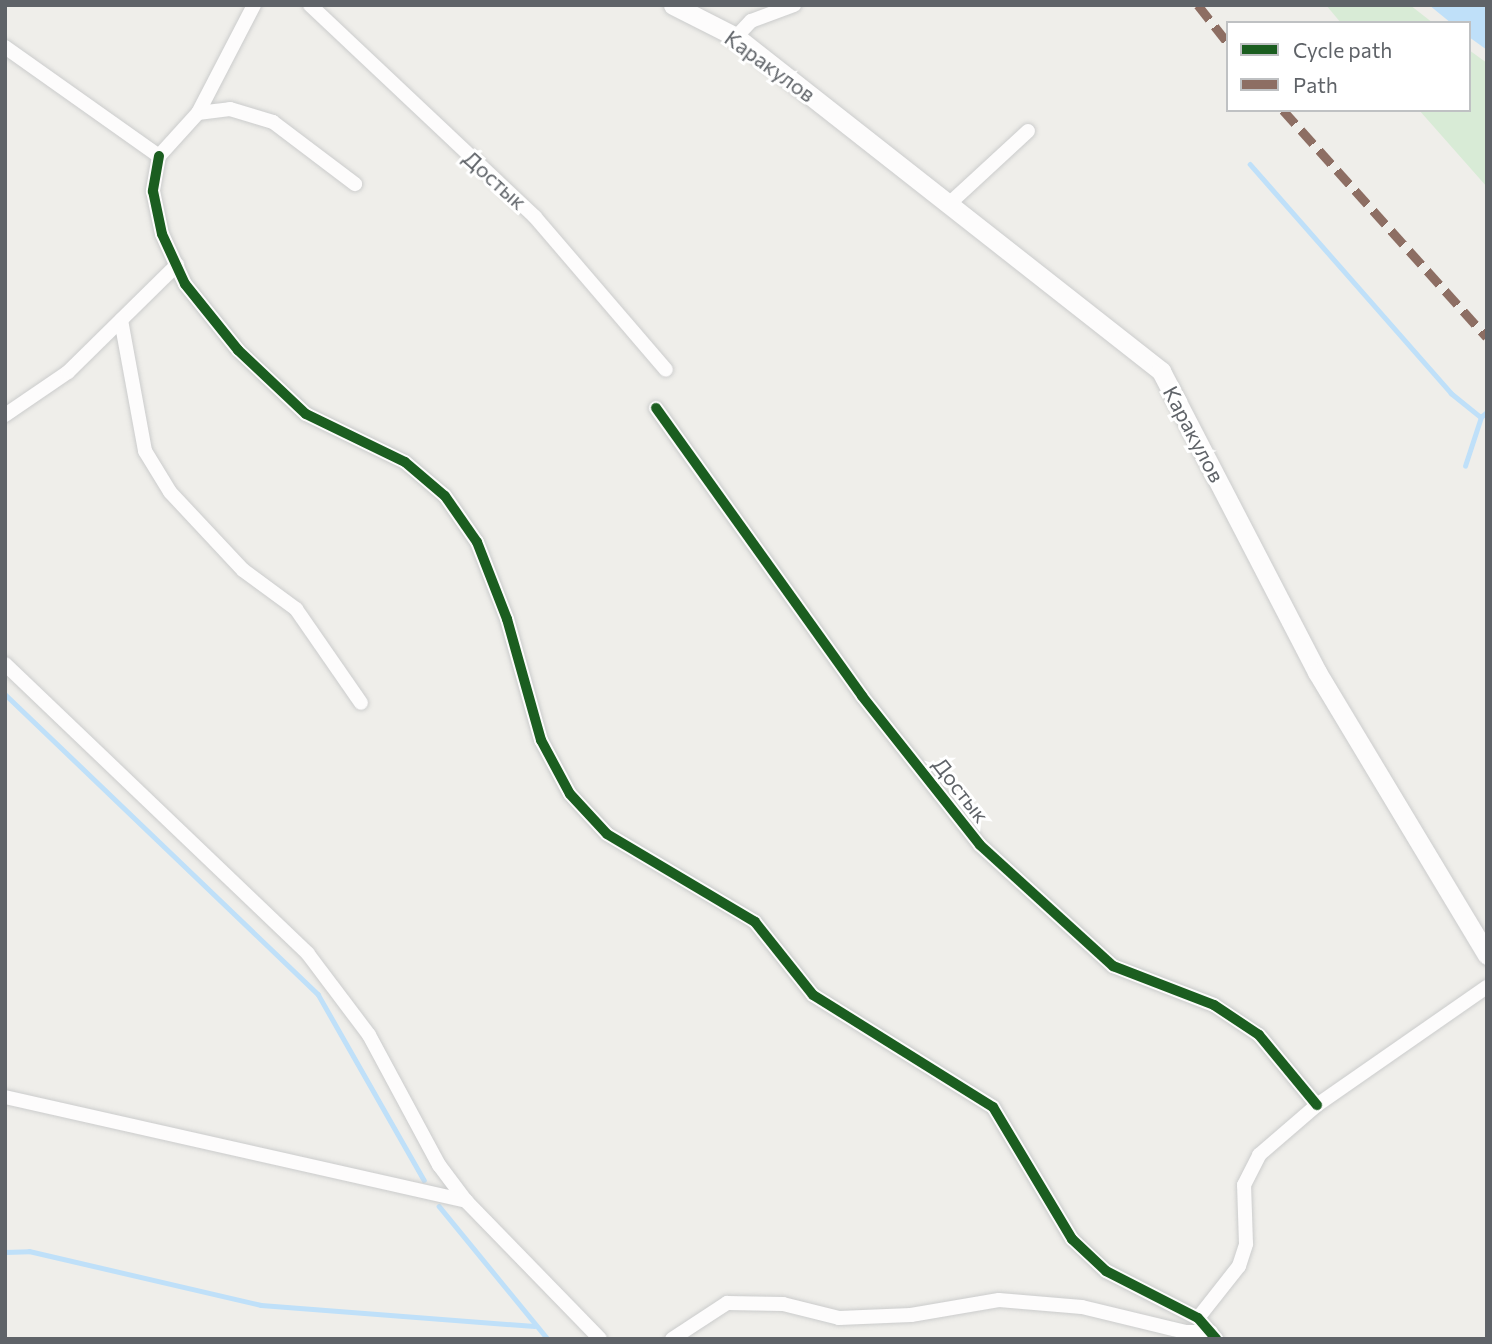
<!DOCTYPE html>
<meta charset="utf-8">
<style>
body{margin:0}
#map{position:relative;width:1492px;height:1344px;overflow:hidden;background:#efeeea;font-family:Commissioner,sans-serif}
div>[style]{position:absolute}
.green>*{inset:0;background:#d8ebd6}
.water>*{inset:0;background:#bfe0f9}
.stream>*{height:4.5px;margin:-2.25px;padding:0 2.25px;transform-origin:2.25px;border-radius:2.25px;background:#bfe0f9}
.roads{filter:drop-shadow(0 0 2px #cbcccc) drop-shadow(0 0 2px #cbcccc)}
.street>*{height:14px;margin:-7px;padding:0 7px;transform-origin:7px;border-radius:7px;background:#fdfcfc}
.secondary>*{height:19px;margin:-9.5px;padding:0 9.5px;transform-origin:9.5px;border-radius:9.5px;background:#fdfcfc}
.quiet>*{height:9px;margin-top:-4.5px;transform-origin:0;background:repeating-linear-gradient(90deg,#8d6e63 0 18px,transparent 0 27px)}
.cycleway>*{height:10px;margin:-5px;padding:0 5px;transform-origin:5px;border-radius:5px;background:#1b5e20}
span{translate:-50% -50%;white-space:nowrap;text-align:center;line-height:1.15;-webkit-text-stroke:6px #fff;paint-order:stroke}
.street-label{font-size:21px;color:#5f6368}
.frame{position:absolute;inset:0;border:7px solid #5f6368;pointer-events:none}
.legend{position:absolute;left:1226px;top:21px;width:245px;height:91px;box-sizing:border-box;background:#fff;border:2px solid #bfc1c3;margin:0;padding:9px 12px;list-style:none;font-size:21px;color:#5f6368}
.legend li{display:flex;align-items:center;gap:14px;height:35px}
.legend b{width:35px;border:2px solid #bfc1c3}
</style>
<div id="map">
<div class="green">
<div style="clip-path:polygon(1326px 5px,1410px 5px,1433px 23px,1341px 23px)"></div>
<div style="clip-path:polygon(1469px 50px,1487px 63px,1487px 187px,1419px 110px,1469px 110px)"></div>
</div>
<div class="water">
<div style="clip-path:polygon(1429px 5px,1487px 5px,1487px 50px,1469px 37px,1469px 23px,1451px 23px)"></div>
</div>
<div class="stream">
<div style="left:1250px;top:164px;width:305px;rotate:48.7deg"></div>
<div style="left:1451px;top:393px;width:38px;rotate:39deg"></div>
<div style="left:1481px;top:417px;width:8px;rotate:-40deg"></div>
<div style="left:1465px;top:466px;width:52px;rotate:-71.9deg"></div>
<div style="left:5px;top:694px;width:434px;rotate:43.8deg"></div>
<div style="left:318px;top:994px;width:214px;rotate:60.3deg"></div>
<div style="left:439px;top:1206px;width:172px;rotate:50.7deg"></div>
<div style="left:5px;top:1252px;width:24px;rotate:-2deg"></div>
<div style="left:29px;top:1251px;width:238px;rotate:13.1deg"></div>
<div style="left:261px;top:1305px;width:274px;rotate:4.4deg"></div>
</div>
<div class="roads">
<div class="street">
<div style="left:310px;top:5px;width:309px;rotate:43.3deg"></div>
<div style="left:535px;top:217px;width:201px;rotate:49.4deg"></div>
<div style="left:736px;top:37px;width:22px;rotate:-47deg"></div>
<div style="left:751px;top:21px;width:46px;rotate:-20.4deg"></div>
<div style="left:5px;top:47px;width:189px;rotate:35.3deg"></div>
<div style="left:159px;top:156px;width:58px;rotate:-47.8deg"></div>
<div style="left:198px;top:113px;width:122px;rotate:-62.6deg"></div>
<div style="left:198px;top:113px;width:32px;rotate:-7deg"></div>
<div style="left:230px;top:109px;width:45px;rotate:16.8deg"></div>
<div style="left:273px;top:122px;width:103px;rotate:37.1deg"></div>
<div style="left:159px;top:156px;width:36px;rotate:100deg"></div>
<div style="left:153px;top:191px;width:44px;rotate:78.2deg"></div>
<div style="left:162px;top:234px;width:55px;rotate:65.3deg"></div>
<div style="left:185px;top:284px;width:85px;rotate:51.2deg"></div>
<div style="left:238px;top:350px;width:93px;rotate:43.3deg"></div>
<div style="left:306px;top:414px;width:110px;rotate:25.9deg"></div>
<div style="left:405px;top:462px;width:52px;rotate:40.4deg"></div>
<div style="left:445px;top:496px;width:56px;rotate:55.2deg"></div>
<div style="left:477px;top:542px;width:83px;rotate:68.7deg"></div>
<div style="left:507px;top:619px;width:126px;rotate:74.3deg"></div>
<div style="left:541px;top:740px;width:61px;rotate:61.8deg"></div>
<div style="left:570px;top:794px;width:54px;rotate:47.2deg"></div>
<div style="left:607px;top:834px;width:172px;rotate:30.7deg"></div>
<div style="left:755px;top:922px;width:93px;rotate:51.5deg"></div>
<div style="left:813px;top:995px;width:212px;rotate:31.9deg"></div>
<div style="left:993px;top:1107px;width:154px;rotate:59.1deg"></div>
<div style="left:1072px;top:1239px;width:47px;rotate:43.3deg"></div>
<div style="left:1106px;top:1271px;width:103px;rotate:27.1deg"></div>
<div style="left:1198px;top:1318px;width:28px;rotate:49deg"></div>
<div style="left:950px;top:203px;width:106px;rotate:-42.7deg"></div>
<div style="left:121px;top:320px;width:133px;rotate:79.6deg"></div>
<div style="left:145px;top:451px;width:48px;rotate:58.6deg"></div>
<div style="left:170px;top:492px;width:107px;rotate:46.9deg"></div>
<div style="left:243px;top:570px;width:66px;rotate:36.3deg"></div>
<div style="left:296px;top:609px;width:114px;rotate:55.3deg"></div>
<div style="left:656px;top:408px;width:354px;rotate:54.4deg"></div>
<div style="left:862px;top:696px;width:190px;rotate:51.6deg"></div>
<div style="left:980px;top:845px;width:180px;rotate:42.3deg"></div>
<div style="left:1113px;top:966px;width:108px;rotate:21.1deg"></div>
<div style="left:1214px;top:1005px;width:54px;rotate:33.7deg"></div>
<div style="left:1259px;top:1035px;width:91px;rotate:50.4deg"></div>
<div style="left:5px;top:415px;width:76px;rotate:-34.3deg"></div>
<div style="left:68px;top:372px;width:153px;rotate:-44.5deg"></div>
<div style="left:5px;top:664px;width:419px;rotate:43.7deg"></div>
<div style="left:308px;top:954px;width:101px;rotate:53deg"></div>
<div style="left:369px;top:1035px;width:148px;rotate:61.7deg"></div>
<div style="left:439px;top:1165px;width:45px;rotate:53.1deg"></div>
<div style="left:466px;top:1201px;width:192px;rotate:45.8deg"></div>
<div style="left:5px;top:1097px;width:473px;rotate:12.7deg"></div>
<div style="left:1198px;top:1318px;width:66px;rotate:-51.7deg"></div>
<div style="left:1239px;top:1266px;width:23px;rotate:-72deg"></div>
<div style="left:1246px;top:1244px;width:59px;rotate:-91.9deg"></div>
<div style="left:1244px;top:1185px;width:34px;rotate:-63deg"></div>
<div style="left:1259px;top:1155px;width:77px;rotate:-40.8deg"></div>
<div style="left:1317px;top:1105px;width:207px;rotate:-34.8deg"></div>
<div style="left:672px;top:1339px;width:66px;rotate:-33.2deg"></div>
<div style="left:727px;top:1303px;width:56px;rotate:1deg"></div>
<div style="left:783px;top:1304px;width:58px;rotate:14deg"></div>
<div style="left:839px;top:1318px;width:72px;rotate:-2.4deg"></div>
<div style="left:911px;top:1315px;width:89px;rotate:-9.7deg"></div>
<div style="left:999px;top:1300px;width:83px;rotate:4.8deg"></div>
<div style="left:1082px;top:1307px;width:106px;rotate:13.6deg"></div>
<div style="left:1185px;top:1332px;width:26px"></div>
</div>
<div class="secondary">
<div style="left:673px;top:5px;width:71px;rotate:26.9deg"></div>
<div style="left:736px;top:37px;width:541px;rotate:38.16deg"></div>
<div style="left:1161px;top:371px;width:339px;rotate:62.6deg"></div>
<div style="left:1317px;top:672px;width:330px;rotate:59deg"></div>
</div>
</div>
<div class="quiet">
<div style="left:1198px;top:5px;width:48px;rotate:51.7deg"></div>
<div style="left:1283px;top:110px;width:305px;rotate:48.1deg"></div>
</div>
<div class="cycleway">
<div style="left:159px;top:156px;width:36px;rotate:100deg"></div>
<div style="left:153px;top:191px;width:44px;rotate:78.2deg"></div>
<div style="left:162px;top:234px;width:55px;rotate:65.3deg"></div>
<div style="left:185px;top:284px;width:85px;rotate:51.2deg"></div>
<div style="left:238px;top:350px;width:93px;rotate:43.3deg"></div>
<div style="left:306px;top:414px;width:110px;rotate:25.9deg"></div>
<div style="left:405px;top:462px;width:52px;rotate:40.4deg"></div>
<div style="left:445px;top:496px;width:56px;rotate:55.2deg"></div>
<div style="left:477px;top:542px;width:83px;rotate:68.7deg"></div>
<div style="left:507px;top:619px;width:126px;rotate:74.3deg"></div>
<div style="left:541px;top:740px;width:61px;rotate:61.8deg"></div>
<div style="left:570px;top:794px;width:54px;rotate:47.2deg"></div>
<div style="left:607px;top:834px;width:172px;rotate:30.7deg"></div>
<div style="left:755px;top:922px;width:93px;rotate:51.5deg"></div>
<div style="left:813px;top:995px;width:212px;rotate:31.9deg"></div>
<div style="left:993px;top:1107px;width:154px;rotate:59.1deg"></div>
<div style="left:1072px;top:1239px;width:47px;rotate:43.3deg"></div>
<div style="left:1106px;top:1271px;width:103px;rotate:27.1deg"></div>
<div style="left:1198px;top:1318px;width:28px;rotate:49deg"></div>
<div style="left:656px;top:408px;width:354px;rotate:54.4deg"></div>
<div style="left:862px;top:696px;width:190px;rotate:51.6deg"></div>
<div style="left:980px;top:845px;width:180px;rotate:42.3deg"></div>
<div style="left:1113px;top:966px;width:108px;rotate:21.1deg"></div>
<div style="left:1214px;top:1005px;width:54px;rotate:33.7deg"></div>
<div style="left:1259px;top:1035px;width:91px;rotate:50.4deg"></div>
</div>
<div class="street-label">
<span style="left:770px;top:66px;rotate:36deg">Каракулов</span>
<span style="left:495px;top:180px;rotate:42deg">Достык</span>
<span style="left:1194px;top:434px;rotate:62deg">Каракулов</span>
<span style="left:961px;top:790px;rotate:52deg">Достык</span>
</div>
<div class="frame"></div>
<ul class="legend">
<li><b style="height:9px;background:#1b5e20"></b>Cycle path</li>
<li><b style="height:9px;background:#8d6e63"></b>Path</li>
</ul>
</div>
